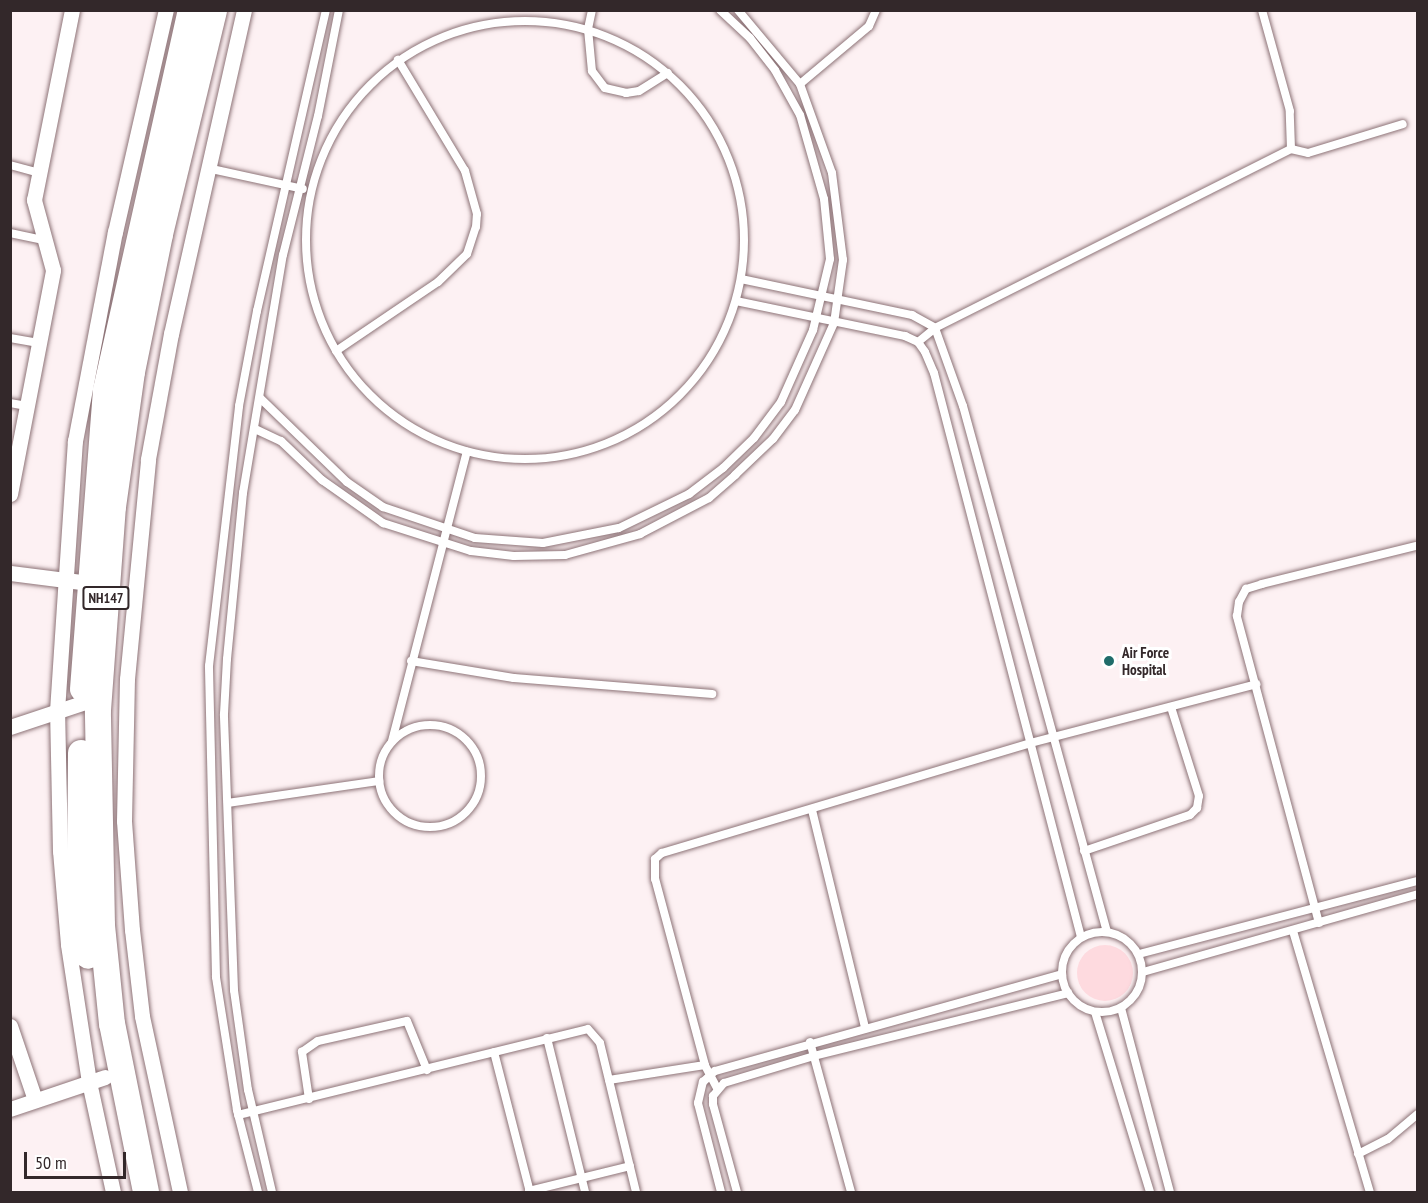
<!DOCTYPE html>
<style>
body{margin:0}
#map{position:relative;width:1428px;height:1203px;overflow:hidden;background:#fdf1f3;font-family:"PT Sans Narrow",sans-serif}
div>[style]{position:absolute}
.green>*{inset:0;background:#fedadf}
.round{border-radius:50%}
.roads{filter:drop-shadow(0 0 2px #8d7377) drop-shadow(0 0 2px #8d7377)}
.service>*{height:8px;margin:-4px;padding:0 4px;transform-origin:4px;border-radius:4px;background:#fff}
.service>.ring{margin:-4px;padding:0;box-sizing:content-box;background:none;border:8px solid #fff;border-radius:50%}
.minor>*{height:15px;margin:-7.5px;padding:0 7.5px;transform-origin:7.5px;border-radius:7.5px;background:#fff}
.trunk>*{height:26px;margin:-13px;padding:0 13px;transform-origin:13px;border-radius:13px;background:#fff}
.dots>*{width:16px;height:16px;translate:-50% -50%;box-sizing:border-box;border:3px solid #fff;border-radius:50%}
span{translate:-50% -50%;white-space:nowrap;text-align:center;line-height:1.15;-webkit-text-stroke:6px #fff;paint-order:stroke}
.shield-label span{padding:2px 4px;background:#fff;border:2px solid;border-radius:4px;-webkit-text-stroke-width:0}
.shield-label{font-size:14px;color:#33282a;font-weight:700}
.poi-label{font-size:15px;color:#33282a;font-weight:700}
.left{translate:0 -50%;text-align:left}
.frame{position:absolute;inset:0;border:12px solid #33282a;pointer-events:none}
.scale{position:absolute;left:24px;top:1152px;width:102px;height:27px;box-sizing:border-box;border:3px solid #33282a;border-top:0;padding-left:8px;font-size:18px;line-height:21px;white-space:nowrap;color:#33282a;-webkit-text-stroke:4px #fff;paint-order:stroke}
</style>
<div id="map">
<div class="green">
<div class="round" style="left:1077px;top:945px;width:56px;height:56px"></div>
</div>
<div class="roads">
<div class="service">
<div style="left:592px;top:10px;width:19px;rotate:102deg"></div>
<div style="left:588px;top:29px;width:42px;rotate:84.6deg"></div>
<div style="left:592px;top:71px;width:21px;rotate:53deg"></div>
<div style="left:605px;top:88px;width:22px;rotate:13deg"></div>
<div style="left:626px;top:93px;width:13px;rotate:-9deg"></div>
<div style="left:639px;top:91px;width:34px;rotate:-32deg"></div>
<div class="ring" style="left:306px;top:21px;width:430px;height:430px"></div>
<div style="left:800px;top:84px;width:90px;rotate:-40deg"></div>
<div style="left:869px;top:26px;width:17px;rotate:-66deg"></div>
<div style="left:1291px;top:149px;width:17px;rotate:13deg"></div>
<div style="left:1308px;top:153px;width:99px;rotate:-17deg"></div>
<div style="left:10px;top:165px;width:31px;rotate:15deg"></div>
<div style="left:207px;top:168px;width:98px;rotate:12.3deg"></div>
<div style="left:10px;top:233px;width:38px;rotate:12deg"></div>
<div style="left:741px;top:279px;width:175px;rotate:11.9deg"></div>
<div style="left:912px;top:315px;width:26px;rotate:29deg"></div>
<div style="left:935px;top:328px;width:83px;rotate:70.3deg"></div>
<div style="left:963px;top:406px;width:545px;rotate:74.69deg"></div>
<div style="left:736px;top:301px;width:173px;rotate:11.7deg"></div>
<div style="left:905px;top:336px;width:14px;rotate:25deg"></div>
<div style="left:918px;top:342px;width:12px;rotate:55deg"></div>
<div style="left:925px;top:352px;width:23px;rotate:67deg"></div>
<div style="left:934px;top:373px;width:583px;rotate:75.39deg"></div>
<div style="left:10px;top:338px;width:29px;rotate:10deg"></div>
<div style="left:918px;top:342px;width:22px;rotate:-39deg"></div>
<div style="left:935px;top:328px;width:398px;rotate:-26.7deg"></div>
<div style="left:1291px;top:149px;width:38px;rotate:-92deg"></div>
<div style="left:1290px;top:111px;width:105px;rotate:-105.5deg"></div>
<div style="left:336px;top:351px;width:123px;rotate:-34.1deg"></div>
<div style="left:438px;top:282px;width:40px;rotate:-44deg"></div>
<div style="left:467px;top:254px;width:28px;rotate:-72deg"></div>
<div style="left:476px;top:227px;width:13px;rotate:-86deg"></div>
<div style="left:477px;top:214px;width:45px;rotate:-105.6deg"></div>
<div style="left:465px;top:171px;width:130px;rotate:-121.1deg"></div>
<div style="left:260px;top:398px;width:121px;rotate:44deg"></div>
<div style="left:347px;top:482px;width:44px;rotate:34.8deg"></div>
<div style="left:383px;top:507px;width:97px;rotate:18.6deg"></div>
<div style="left:475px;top:538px;width:68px;rotate:4.2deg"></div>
<div style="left:543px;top:543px;width:77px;rotate:-11.2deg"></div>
<div style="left:619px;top:528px;width:78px;rotate:-25.9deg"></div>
<div style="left:689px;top:494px;width:43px;rotate:-37.4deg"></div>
<div style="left:723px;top:468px;width:43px;rotate:-44.1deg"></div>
<div style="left:754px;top:438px;width:45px;rotate:-53.1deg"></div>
<div style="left:781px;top:402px;width:79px;rotate:-66deg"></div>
<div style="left:813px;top:330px;width:73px;rotate:-76.5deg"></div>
<div style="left:830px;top:259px;width:60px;rotate:-95.7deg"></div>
<div style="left:824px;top:199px;width:87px;rotate:-105.9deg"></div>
<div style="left:800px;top:115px;width:51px;rotate:-119.1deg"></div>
<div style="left:775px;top:70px;width:41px;rotate:-128deg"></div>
<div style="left:750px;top:38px;width:41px;rotate:-137deg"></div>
<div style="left:10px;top:403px;width:17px;rotate:10deg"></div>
<div style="left:255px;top:429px;width:29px;rotate:25deg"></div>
<div style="left:281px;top:441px;width:57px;rotate:43.6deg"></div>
<div style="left:322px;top:480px;width:75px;rotate:35.2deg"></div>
<div style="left:383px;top:523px;width:92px;rotate:17.7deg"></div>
<div style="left:471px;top:551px;width:43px;rotate:6.6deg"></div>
<div style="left:514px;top:556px;width:51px;rotate:-1.1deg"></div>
<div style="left:565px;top:555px;width:78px;rotate:-15.6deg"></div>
<div style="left:640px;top:534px;width:78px;rotate:-27.6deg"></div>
<div style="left:709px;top:498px;width:35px;rotate:-41deg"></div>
<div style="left:735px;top:475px;width:52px;rotate:-43.5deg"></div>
<div style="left:773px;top:439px;width:36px;rotate:-53deg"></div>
<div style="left:795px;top:410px;width:95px;rotate:-65.9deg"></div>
<div style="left:834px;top:323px;width:64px;rotate:-81.9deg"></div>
<div style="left:843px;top:260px;width:88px;rotate:-97.2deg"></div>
<div style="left:832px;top:173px;width:95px;rotate:-109.8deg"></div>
<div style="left:800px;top:84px;width:97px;rotate:-130deg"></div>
<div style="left:411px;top:661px;width:104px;rotate:9.4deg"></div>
<div style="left:514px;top:678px;width:199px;rotate:4.6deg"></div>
<div class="ring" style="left:379px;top:725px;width:94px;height:94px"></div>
<div style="left:392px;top:741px;width:299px;rotate:-75.5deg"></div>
<div style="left:228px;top:803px;width:153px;rotate:-8.3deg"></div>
<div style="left:812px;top:810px;width:224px;rotate:76.3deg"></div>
<div style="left:1084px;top:851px;width:112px;rotate:-18.8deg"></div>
<div style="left:1190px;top:815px;width:10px;rotate:-45deg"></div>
<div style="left:1197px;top:808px;width:12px;rotate:-81deg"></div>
<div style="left:1199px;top:796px;width:93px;rotate:-107.5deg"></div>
<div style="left:1319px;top:923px;width:318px;rotate:-105deg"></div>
<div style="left:1237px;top:616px;width:14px;rotate:-82deg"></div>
<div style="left:1239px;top:602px;width:15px;rotate:-62deg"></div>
<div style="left:1246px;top:589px;width:17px;rotate:-17deg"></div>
<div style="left:1262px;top:584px;width:159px;rotate:-13.9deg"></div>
<div style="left:1293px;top:931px;width:272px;rotate:73.6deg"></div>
<div class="ring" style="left:1062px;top:932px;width:72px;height:72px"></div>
<div style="left:1139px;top:954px;width:288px;rotate:-14.7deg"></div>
<div style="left:1143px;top:972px;width:286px;rotate:-15.8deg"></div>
<div style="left:1121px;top:1008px;width:190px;rotate:75.1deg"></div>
<div style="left:1095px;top:1012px;width:188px;rotate:73deg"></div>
<div style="left:547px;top:1038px;width:159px;rotate:76.1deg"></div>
<div style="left:810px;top:1042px;width:156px;rotate:74.7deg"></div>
<div style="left:494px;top:1052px;width:145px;rotate:75.6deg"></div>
<div style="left:609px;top:1080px;width:97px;rotate:-8.9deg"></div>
<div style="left:717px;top:1088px;width:26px;rotate:-118deg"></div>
<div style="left:705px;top:1065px;width:193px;rotate:-105deg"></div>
<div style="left:655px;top:879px;width:20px;rotate:-90deg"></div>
<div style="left:655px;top:859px;width:9px;rotate:-41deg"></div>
<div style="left:662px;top:853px;width:384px;rotate:-16.6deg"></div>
<div style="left:1030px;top:743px;width:234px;rotate:-14.6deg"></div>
<div style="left:309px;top:1099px;width:48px;rotate:-98.5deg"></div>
<div style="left:302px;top:1052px;width:19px;rotate:-35deg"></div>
<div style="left:318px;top:1041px;width:91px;rotate:-12.7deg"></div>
<div style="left:407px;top:1021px;width:53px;rotate:67.8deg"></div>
<div style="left:238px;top:1115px;width:360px;rotate:-13.8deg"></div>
<div style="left:588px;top:1029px;width:18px;rotate:49deg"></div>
<div style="left:600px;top:1043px;width:153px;rotate:76.4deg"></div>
<div style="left:1358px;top:1154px;width:34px;rotate:-27deg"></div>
<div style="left:1388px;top:1139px;width:39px;rotate:-40deg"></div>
<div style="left:529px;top:1191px;width:104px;rotate:-13.9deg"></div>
<div style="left:258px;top:1192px;width:85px;rotate:-104.4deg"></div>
<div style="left:237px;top:1110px;width:135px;rotate:-99deg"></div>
<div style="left:216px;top:977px;width:311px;rotate:-91.3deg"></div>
<div style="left:209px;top:666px;width:262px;rotate:-83.4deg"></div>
<div style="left:239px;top:406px;width:97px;rotate:-79.3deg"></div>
<div style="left:257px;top:311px;width:309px;rotate:-77.1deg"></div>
<div style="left:272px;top:1192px;width:105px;rotate:-103.2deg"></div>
<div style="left:248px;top:1090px;width:101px;rotate:-98deg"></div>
<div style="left:234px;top:990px;width:276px;rotate:-92.1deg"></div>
<div style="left:224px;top:714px;width:55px;rotate:-86.9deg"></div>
<div style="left:227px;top:659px;width:167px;rotate:-84.5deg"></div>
<div style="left:243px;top:493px;width:241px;rotate:-80.5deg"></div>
<div style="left:283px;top:255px;width:143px;rotate:-75.9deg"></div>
<div style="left:318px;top:116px;width:108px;rotate:-78.8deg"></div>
<div style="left:721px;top:1192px;width:92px;rotate:-104.5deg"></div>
<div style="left:698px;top:1103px;width:22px;rotate:-77deg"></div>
<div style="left:703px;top:1082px;width:16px;rotate:-43deg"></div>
<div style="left:715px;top:1071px;width:360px;rotate:-15.6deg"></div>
<div style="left:737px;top:1192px;width:91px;rotate:-105.3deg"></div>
<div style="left:713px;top:1104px;width:8px;rotate:-90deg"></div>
<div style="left:713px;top:1096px;width:17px;rotate:-50deg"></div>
<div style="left:724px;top:1083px;width:94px;rotate:-16.7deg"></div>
<div style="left:814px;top:1056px;width:262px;rotate:-13.9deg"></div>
</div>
<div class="minor">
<div style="left:10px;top:494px;width:228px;rotate:-79.1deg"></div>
<div style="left:53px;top:270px;width:73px;rotate:-105.2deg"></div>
<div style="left:34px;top:200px;width:194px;rotate:-78.7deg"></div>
<div style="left:10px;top:573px;width:80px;rotate:7.2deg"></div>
<div style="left:10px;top:727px;width:76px;rotate:-18.4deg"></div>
<div style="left:10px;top:1026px;width:78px;rotate:71.3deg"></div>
<div style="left:10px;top:1109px;width:100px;rotate:-18.6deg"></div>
<div style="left:113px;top:1192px;width:113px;rotate:-102.3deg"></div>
<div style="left:89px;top:1082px;width:140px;rotate:-98.7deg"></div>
<div style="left:68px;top:944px;width:93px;rotate:-94.9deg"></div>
<div style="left:60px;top:851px;width:140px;rotate:-91.2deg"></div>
<div style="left:57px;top:711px;width:271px;rotate:-86.2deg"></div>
<div style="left:75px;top:441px;width:213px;rotate:-79.2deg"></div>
<div style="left:115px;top:232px;width:228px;rotate:-77.1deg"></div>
<div style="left:180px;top:1192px;width:180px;rotate:-102.2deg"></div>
<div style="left:142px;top:1016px;width:87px;rotate:-96.6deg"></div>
<div style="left:132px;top:930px;width:109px;rotate:-94.2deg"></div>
<div style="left:124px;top:821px;width:142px;rotate:-88.8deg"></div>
<div style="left:127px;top:679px;width:221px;rotate:-84.5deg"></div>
<div style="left:148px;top:459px;width:127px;rotate:-79.6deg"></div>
<div style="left:171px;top:334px;width:332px;rotate:-77.3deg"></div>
</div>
<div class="trunk">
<div style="left:83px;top:689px;width:300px;rotate:-85.6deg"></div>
<div style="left:106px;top:390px;width:389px;rotate:-77.4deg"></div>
<div style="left:81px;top:753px;width:105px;rotate:90.5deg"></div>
<div style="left:80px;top:858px;width:98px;rotate:85.3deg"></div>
<div style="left:146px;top:1192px;width:171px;rotate:-101.4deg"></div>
<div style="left:112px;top:1024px;width:99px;rotate:-95.8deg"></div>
<div style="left:102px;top:926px;width:216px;rotate:-91.1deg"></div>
<div style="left:98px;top:710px;width:204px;rotate:-85.8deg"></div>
<div style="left:113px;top:507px;width:136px;rotate:-82deg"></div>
<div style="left:132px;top:372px;width:141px;rotate:-78.5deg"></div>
<div style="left:160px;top:234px;width:230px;rotate:-76.4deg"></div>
</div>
</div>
<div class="dots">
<div style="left:1109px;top:661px;background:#206c6a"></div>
</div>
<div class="shield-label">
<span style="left:106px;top:598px">NH147</span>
</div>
<div class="poi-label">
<span class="left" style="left:1122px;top:661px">Air Force<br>Hospital</span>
</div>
<div class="frame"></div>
<div class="scale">50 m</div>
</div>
